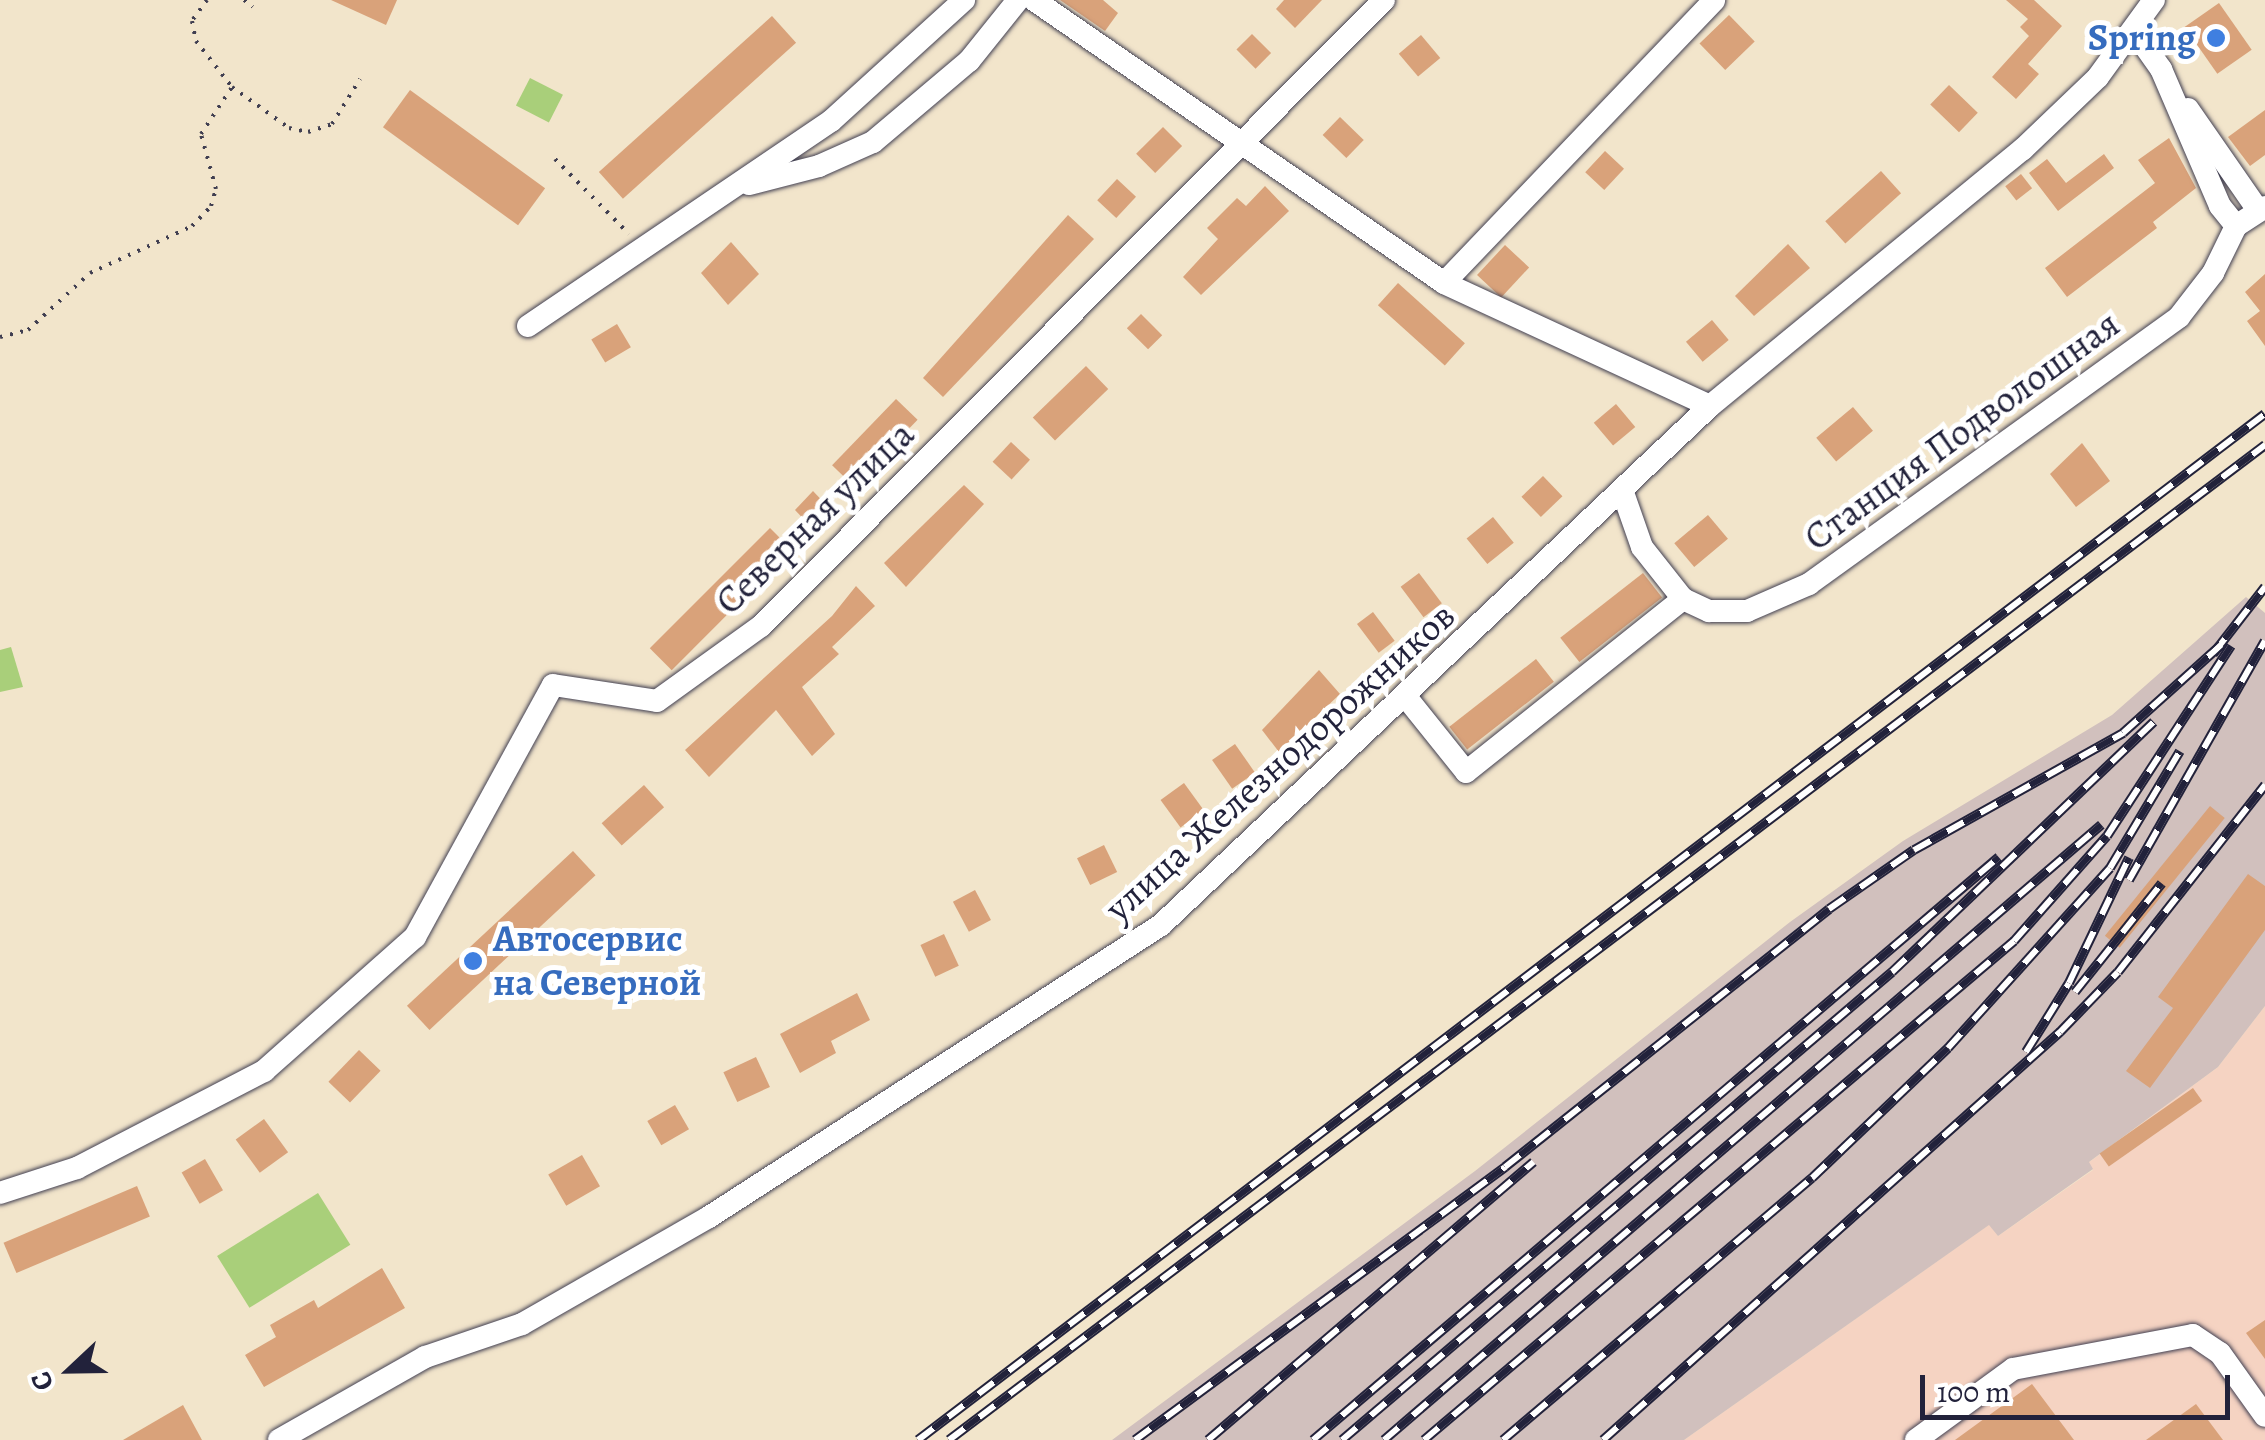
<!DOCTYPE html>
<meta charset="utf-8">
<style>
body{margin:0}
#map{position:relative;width:2265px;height:1440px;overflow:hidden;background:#f2e5cb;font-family:Alegreya,serif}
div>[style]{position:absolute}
.built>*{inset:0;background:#f5d3c2}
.industrial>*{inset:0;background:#d1c0bd}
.green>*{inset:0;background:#a9cf7a;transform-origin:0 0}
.building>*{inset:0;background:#d9a27a;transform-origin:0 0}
.path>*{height:4px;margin-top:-2px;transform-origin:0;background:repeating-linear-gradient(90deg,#413f51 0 2.5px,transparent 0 10.5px)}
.roads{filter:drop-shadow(0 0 2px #413f51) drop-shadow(0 0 2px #413f51)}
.minor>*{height:22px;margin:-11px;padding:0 11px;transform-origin:11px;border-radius:11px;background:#fff}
.rail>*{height:10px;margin-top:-5px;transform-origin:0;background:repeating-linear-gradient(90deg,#fff 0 19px,#22223b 0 38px);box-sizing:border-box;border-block:2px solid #22223b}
.dots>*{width:28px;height:28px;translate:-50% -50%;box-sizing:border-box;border:5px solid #fff;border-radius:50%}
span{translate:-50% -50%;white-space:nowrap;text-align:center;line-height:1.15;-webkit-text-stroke:10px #fff;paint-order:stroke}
.shop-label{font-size:38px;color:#366cbe;font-weight:700}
.right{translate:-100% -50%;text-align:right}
.left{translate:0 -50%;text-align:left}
.street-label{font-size:38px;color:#22223b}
.north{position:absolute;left:20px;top:1320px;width:100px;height:100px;-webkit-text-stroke:8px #fff;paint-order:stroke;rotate:248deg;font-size:28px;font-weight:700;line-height:40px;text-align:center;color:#22223b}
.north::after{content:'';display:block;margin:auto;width:35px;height:45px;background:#22223b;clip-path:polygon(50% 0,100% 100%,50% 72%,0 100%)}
.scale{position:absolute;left:1920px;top:1375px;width:310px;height:45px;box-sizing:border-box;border:5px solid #22223b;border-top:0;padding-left:12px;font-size:30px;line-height:35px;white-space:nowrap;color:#22223b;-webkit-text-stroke:8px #fff;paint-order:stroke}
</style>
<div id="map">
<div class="built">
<div style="clip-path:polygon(2265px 1006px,2265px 1440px,1684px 1440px,1990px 1224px,1998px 1236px,2093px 1170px,2088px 1163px,2218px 1067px)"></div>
</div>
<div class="industrial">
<div style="clip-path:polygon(2246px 597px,2265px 613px,2265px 1006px,2218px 1067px,2089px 1162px,2093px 1169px,1998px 1236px,1989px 1225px,1684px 1440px,1112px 1440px,1475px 1171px,1790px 922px,1903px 841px,2112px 715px)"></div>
</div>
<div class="green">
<div style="left:530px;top:78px;width:37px;height:31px;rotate:27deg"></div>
<div style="clip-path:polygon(11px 647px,23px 687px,0 692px,0 650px)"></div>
<div style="left:318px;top:1193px;width:61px;height:119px;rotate:58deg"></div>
</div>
<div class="building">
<div style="clip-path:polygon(331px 0,397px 0,386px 25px)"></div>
<div style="clip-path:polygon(1060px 0,1103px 0,1118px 13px,1105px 31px)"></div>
<div style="clip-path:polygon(1284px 0,1322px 0,1295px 28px,1276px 9px)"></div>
<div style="clip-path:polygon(2006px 0,2034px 0,2062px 26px,2028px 64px,2039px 74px,2016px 99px,1992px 77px,2029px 36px,2020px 27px,2028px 19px)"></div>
<div style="left:2219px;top:3px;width:57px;height:42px;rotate:55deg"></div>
<div style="left:1729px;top:15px;width:37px;height:41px;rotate:46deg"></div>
<div style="left:772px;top:16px;width:36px;height:233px;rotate:48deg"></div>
<div style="left:1252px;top:34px;width:27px;height:22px;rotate:45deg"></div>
<div style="left:1421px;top:35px;width:30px;height:29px;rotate:50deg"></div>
<div style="left:1949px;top:85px;width:40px;height:27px;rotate:44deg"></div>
<div style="left:410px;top:90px;width:167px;height:46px;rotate:36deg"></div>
<div style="clip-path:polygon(2265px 110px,2265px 155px,2250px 166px,2228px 137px)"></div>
<div style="left:1340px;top:117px;width:33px;height:25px;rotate:44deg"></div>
<div style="left:1163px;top:127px;width:27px;height:38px;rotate:45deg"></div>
<div style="clip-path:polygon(2169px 138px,2196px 188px,2153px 222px,2157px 228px,2067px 297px,2045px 268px,2155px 183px,2138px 160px)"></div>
<div style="left:1605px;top:151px;width:26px;height:29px;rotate:43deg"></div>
<div style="clip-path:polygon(2104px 154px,2114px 168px,2058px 211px,2029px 173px,2047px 159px,2066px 183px)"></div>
<div style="left:1881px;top:171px;width:30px;height:75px;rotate:48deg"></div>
<div style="left:2021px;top:174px;width:18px;height:20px;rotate:52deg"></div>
<div style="left:1117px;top:179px;width:26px;height:29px;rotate:43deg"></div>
<div style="clip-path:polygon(1265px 186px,1289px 211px,1201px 295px,1183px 277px,1218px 239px,1207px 228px,1237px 198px,1246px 206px)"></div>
<div style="clip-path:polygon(1068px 215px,1094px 239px,943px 397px,923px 378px)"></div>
<div style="clip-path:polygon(731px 242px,759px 274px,728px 305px,701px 273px)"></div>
<div style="clip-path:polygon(1788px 244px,1810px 268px,1754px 316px,1735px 296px)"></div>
<div style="left:1505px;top:245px;width:33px;height:41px;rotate:43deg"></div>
<div style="clip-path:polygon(2265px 274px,2265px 346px,2247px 321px,2260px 311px,2245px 292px)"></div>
<div style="left:1398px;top:283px;width:90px;height:30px;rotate:42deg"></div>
<div style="left:1141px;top:314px;width:30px;height:20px;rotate:45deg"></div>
<div style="left:1712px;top:320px;width:26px;height:34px;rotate:50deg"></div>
<div style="left:617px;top:324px;width:27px;height:30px;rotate:59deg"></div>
<div style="left:1086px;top:366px;width:32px;height:74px;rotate:46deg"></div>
<div style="left:896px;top:399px;width:30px;height:92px;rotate:44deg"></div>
<div style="left:1616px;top:404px;width:30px;height:29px;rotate:50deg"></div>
<div style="left:1853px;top:407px;width:31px;height:48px;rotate:50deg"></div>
<div style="left:1011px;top:442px;width:26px;height:27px;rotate:43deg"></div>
<div style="clip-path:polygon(2082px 443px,2110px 481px,2076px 507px,2050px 474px)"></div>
<div style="left:1543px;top:476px;width:28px;height:30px;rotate:46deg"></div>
<div style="clip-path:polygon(964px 485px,984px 504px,906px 587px,884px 563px)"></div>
<div style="clip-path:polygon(813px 491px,830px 509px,813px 529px,795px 510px)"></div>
<div style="left:1708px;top:515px;width:31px;height:44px;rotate:50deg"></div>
<div style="left:1493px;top:517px;width:33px;height:34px;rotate:51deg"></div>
<div style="left:770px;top:528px;width:31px;height:170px;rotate:45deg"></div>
<div style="left:1419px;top:573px;width:38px;height:23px;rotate:53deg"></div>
<div style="left:1643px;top:573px;width:31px;height:105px;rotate:52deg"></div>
<div style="clip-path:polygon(856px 586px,875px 606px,832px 647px,839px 654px,802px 687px,835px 734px,812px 756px,776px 710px,709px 777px,685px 750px,832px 616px)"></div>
<div style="left:1373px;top:612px;width:36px;height:20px;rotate:53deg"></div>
<div style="left:1536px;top:659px;width:29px;height:110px;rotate:52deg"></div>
<div style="clip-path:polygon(1319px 670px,1340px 694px,1279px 752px,1262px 730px)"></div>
<div style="left:1235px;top:744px;width:35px;height:28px;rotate:55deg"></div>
<div style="left:1184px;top:783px;width:34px;height:29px;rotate:54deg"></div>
<div style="left:644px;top:785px;width:30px;height:57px;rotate:48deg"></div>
<div style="left:2210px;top:806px;width:19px;height:167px;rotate:39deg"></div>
<div style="left:1104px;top:845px;width:30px;height:30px;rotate:64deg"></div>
<div style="left:573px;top:851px;width:33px;height:227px;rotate:47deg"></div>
<div style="clip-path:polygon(2248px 874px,2265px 886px,2265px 930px,2150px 1088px,2126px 1071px,2173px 1008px,2158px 997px)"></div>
<div style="left:975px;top:890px;width:34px;height:25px;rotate:62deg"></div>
<div style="left:944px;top:934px;width:35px;height:26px;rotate:65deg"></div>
<div style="clip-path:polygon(857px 993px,870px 1020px,831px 1041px,836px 1053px,800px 1073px,780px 1034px)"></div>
<div style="left:359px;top:1050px;width:30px;height:44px;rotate:44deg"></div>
<div style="left:756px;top:1057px;width:33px;height:36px;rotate:65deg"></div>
<div style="left:2193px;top:1088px;width:16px;height:114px;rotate:55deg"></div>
<div style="left:675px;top:1105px;width:28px;height:32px;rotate:60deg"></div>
<div style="left:264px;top:1119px;width:41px;height:35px;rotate:54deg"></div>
<div style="left:582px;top:1155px;width:36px;height:39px;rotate:60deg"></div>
<div style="left:205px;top:1159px;width:36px;height:27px;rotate:60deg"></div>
<div style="left:137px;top:1186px;width:33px;height:145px;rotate:67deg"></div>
<div style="clip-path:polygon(382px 1268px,405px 1308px,264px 1387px,245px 1355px,276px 1337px,270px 1325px,314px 1300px,318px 1308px)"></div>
<div style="clip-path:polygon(2265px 1320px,2265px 1359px,2246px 1333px)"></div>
<div style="clip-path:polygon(2032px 1384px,2074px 1440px,1955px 1440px)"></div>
<div style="clip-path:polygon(2196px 1404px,2223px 1440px,2146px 1440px)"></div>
<div style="clip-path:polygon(183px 1405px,202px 1440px,123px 1440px)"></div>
</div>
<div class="path">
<div style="left:207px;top:0;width:26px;rotate:126deg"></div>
<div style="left:192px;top:21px;width:20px;rotate:79deg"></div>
<div style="left:196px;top:41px;width:58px;rotate:52deg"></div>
<div style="left:244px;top:0;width:11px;rotate:38deg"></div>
<div style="left:555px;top:159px;width:105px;rotate:45.4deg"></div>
<div style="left:0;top:337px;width:29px;rotate:-14deg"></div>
<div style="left:28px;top:330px;width:84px;rotate:-42.6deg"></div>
<div style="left:90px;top:273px;width:112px;rotate:-24.7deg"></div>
<div style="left:192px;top:226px;width:28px;rotate:-46deg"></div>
<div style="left:211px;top:206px;width:18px;rotate:-74deg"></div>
<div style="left:216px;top:189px;width:57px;rotate:-105.3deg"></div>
<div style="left:201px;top:134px;width:56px;rotate:-56.6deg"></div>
<div style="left:232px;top:87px;width:70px;rotate:35.7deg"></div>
<div style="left:289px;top:128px;width:19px;rotate:12deg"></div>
<div style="left:308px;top:132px;width:25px;rotate:-18deg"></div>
<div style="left:332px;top:124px;width:53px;rotate:-58.1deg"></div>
</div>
<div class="roads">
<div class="minor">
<div style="left:1034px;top:0;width:498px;rotate:34.6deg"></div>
<div style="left:1444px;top:283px;width:293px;rotate:24.8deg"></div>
<div style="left:2134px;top:31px;width:47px;rotate:54.6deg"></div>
<div style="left:2161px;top:69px;width:149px;rotate:66.7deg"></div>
<div style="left:2220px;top:206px;width:26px;rotate:51deg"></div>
<div style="left:2236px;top:226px;width:35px;rotate:-33deg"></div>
<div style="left:2188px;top:109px;width:123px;rotate:55.3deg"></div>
<div style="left:749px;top:184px;width:72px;rotate:-14.4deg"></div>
<div style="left:819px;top:166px;width:59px;rotate:-24deg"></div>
<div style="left:873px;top:142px;width:126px;rotate:-40.2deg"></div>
<div style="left:969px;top:61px;width:78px;rotate:-51.2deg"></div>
<div style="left:1444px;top:283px;width:391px;rotate:-46.3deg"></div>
<div style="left:528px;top:326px;width:366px;rotate:-34.1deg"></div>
<div style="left:831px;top:121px;width:180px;rotate:-42.3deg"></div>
<div style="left:1683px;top:599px;width:29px;rotate:25deg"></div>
<div style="left:1709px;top:611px;width:38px"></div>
<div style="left:1747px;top:611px;width:68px;rotate:-23.5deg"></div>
<div style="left:1809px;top:584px;width:456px;rotate:-35.8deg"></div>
<div style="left:2179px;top:317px;width:56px;rotate:-52.3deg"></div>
<div style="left:2213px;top:273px;width:52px;rotate:-63.9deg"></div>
<div style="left:1406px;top:697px;width:96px;rotate:51.3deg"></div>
<div style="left:1466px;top:772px;width:278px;rotate:-38.6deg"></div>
<div style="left:1683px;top:599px;width:66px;rotate:-128.3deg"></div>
<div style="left:1642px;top:547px;width:60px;rotate:-109.3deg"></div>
<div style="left:0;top:1193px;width:81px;rotate:-18deg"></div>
<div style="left:77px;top:1168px;width:211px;rotate:-27.4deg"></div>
<div style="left:264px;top:1071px;width:202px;rotate:-41.6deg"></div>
<div style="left:415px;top:937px;width:287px;rotate:-61.3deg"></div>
<div style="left:553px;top:685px;width:105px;rotate:8.7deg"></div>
<div style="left:657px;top:701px;width:128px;rotate:-35.8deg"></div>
<div style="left:761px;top:626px;width:883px;rotate:-45.14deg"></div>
<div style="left:279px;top:1440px;width:168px;rotate:-29.6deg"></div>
<div style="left:425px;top:1357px;width:102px;rotate:-18.8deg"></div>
<div style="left:522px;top:1324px;width:215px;rotate:-29.8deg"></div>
<div style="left:709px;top:1217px;width:538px;rotate:-32.86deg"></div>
<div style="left:1161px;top:925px;width:755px;rotate:-43.39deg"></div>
<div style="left:1710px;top:406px;width:404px;rotate:-39.4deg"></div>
<div style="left:2022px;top:150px;width:105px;rotate:-43.8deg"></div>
<div style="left:2098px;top:77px;width:95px;rotate:-54deg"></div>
<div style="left:1916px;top:1440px;width:120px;rotate:-36.2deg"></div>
<div style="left:2013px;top:1369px;width:183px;rotate:-10.7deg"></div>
<div style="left:2193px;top:1335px;width:32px;rotate:34deg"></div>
<div style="left:2220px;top:1353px;width:77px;rotate:54.5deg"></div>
</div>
</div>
<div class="rail">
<div style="left:2213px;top:654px;width:85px;rotate:-52.2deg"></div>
<div style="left:2129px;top:880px;width:275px;rotate:-60.4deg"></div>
<div style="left:2075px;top:992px;width:139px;rotate:-51.4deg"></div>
<div style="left:2026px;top:1052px;width:81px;rotate:-58.1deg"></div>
<div style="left:2069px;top:983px;width:139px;rotate:-64.4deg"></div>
<div style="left:918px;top:1440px;width:1693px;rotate:-37.3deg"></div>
<div style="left:949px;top:1440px;width:1650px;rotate:-37.09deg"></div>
<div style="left:1135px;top:1440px;width:460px;rotate:-36.4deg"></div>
<div style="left:1505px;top:1167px;width:414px;rotate:-38.5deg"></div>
<div style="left:1829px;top:909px;width:103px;rotate:-34.8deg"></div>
<div style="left:1914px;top:850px;width:240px;rotate:-29.2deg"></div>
<div style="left:2123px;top:733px;width:132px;rotate:-41.9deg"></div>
<div style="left:1208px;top:1440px;width:428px;rotate:-40.5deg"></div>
<div style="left:1313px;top:1440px;width:900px;rotate:-40.36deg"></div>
<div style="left:1342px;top:1440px;width:722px;rotate:-40.39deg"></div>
<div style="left:1892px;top:972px;width:362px;rotate:-43.7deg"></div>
<div style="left:1384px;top:1440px;width:945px;rotate:-40.62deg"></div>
<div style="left:1424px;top:1440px;width:773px;rotate:-40.22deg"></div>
<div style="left:2014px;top:941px;width:140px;rotate:-48.5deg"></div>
<div style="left:2107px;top:836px;width:227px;rotate:-56.9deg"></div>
<div style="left:1503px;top:1440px;width:405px;rotate:-40.3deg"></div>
<div style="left:1812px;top:1178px;width:188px;rotate:-43.7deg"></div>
<div style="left:1948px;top:1048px;width:242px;rotate:-48deg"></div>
<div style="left:2110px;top:868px;width:136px;rotate:-59.1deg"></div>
<div style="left:1603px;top:1440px;width:613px;rotate:-41.76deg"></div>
<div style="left:2060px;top:1032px;width:83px;rotate:-46deg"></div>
<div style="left:2118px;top:972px;width:238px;rotate:-51.8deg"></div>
</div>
<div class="dots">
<div style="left:2216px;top:38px;background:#3f7fe0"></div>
<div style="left:473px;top:961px;background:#3f7fe0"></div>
</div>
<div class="shop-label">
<span class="right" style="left:2196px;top:38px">Spring</span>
<span class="left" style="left:493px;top:961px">Автосервис<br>на Северной</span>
</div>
<div class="street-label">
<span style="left:1962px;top:431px;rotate:-36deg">Станция Подволошная</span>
<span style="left:815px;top:518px;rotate:-44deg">Северная улица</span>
<span style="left:1280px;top:762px;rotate:-42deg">улица Железнодорожников</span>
</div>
<div class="north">С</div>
<div class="scale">100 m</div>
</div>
